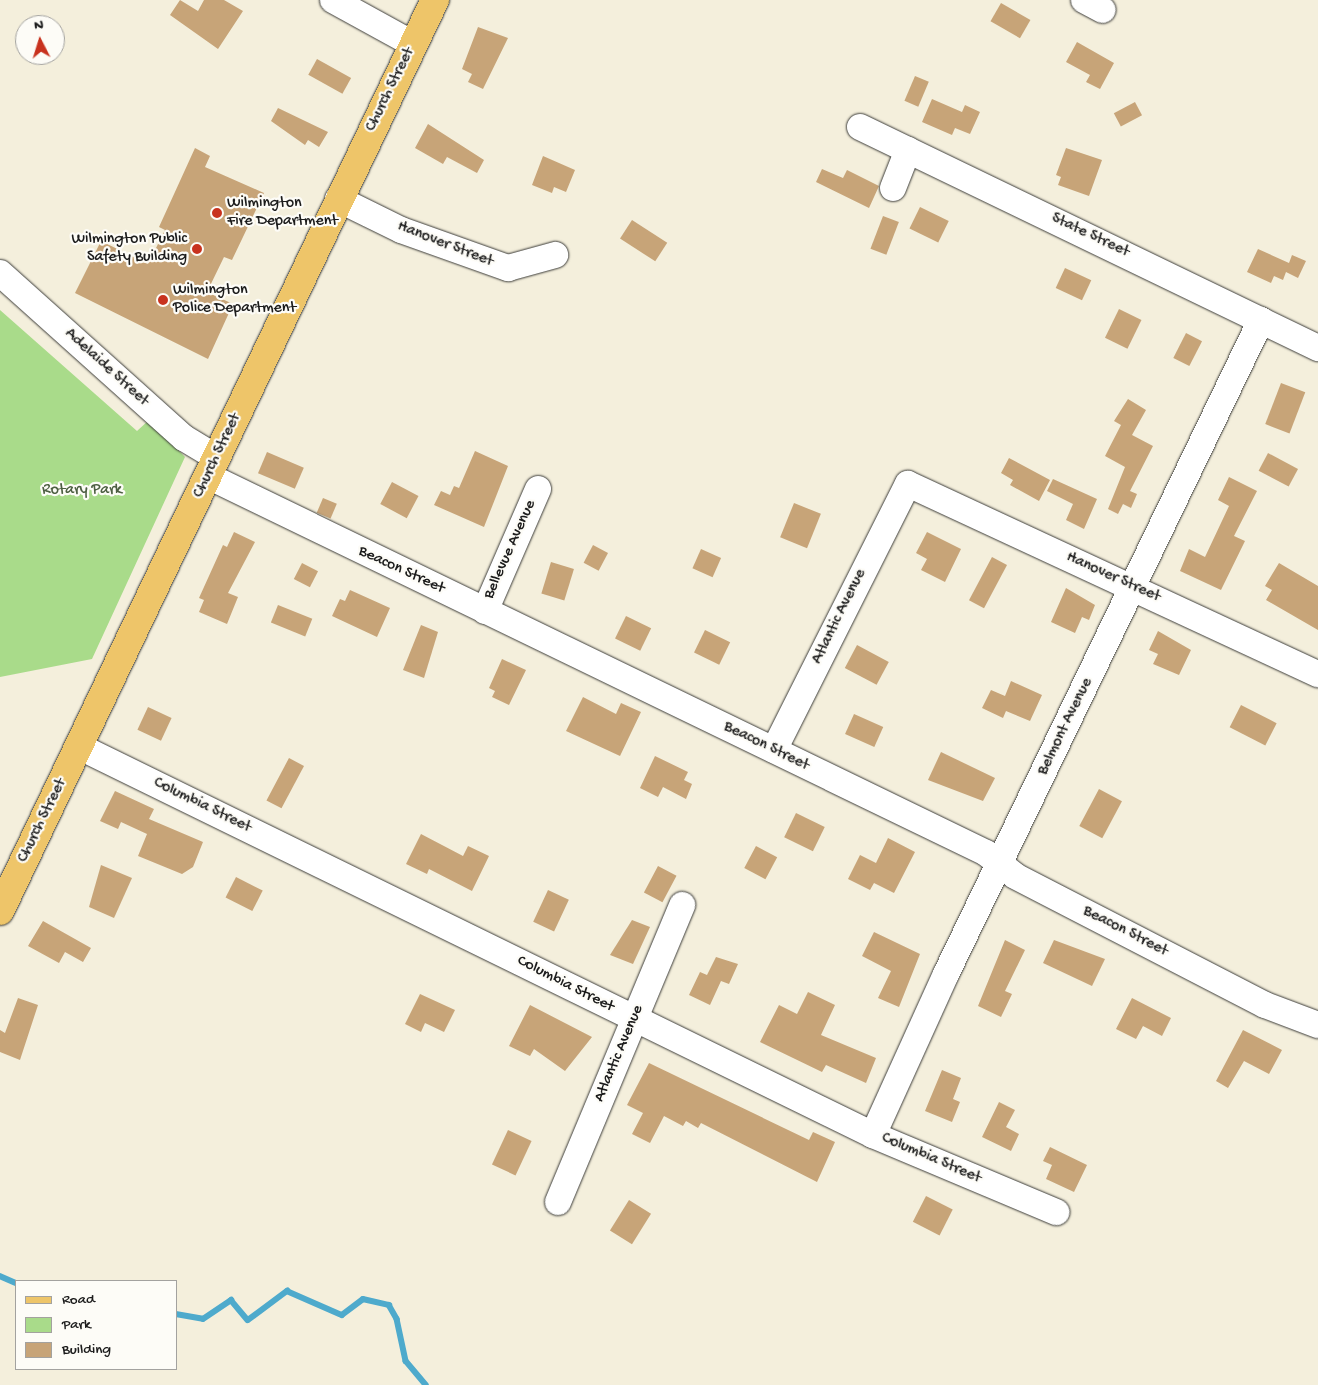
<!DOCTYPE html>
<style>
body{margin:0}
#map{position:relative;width:1318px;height:1385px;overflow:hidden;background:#f4efdc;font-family:"Gochi Hand",sans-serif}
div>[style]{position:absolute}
.green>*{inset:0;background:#a9db8a}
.stream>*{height:5.5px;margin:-2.75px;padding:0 2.75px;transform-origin:2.75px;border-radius:2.75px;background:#4eaacc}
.building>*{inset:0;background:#c7a478;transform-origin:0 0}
.roads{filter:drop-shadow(0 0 1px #3c3c39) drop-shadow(0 0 1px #3c3c39)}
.minor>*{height:26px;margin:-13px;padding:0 13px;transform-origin:13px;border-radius:13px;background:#fff}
.major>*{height:28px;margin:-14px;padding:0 14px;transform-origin:14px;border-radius:14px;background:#eec569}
.dots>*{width:14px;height:14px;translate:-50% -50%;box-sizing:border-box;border:2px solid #fdfcf7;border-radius:50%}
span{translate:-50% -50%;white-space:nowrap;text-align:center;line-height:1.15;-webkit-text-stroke:4.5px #fdfcf7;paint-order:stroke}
.street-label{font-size:16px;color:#1c1c1c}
.poi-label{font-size:16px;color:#1c1c1c}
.left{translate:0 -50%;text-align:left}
.right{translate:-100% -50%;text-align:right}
.park-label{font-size:16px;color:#4d5f42}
.legend{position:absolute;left:15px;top:1280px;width:162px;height:90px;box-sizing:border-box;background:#fdfcf7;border:1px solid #a3a29f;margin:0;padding:6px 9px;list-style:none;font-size:15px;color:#1c1c1c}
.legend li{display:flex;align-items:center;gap:10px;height:25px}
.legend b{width:25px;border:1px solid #a3a29f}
.north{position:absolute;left:15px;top:15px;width:50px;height:50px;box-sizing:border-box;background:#fdfcf7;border:1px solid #a3a29f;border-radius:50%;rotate:355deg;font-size:14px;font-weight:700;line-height:20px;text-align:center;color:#1c1c1c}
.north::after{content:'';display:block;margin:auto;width:18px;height:22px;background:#c8321e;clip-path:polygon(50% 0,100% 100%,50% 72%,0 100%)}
</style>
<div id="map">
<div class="green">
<div style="clip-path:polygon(0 310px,137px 431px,149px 420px,185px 457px,92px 659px,0 677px)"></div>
</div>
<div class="stream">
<div style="left:0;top:1276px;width:17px;rotate:24deg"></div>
<div style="left:176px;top:1314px;width:27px;rotate:10deg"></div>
<div style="left:203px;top:1319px;width:34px;rotate:-34deg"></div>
<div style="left:231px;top:1300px;width:26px;rotate:50deg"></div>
<div style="left:248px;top:1320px;width:49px;rotate:-36.6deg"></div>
<div style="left:287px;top:1291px;width:60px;rotate:23.6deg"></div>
<div style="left:342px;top:1315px;width:26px;rotate:-37deg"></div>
<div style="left:363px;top:1299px;width:27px;rotate:13deg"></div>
<div style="left:389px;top:1305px;width:16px;rotate:60deg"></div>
<div style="left:397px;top:1319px;width:43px;rotate:77.9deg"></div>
<div style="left:406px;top:1361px;width:31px;rotate:50deg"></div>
</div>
<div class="building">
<div style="clip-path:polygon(180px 0,198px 11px,204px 0,224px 0,243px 11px,218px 49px,170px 15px)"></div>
<div style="left:1001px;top:3px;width:34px;height:21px;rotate:30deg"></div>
<div style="clip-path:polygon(478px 27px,508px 38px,483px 89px,468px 82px,472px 74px,462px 69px)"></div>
<div style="clip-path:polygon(1077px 42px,1114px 63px,1100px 89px,1086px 82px,1090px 75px,1066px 62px)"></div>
<div style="left:317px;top:59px;width:39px;height:18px;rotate:29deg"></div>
<div style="left:915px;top:76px;width:15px;height:27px;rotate:23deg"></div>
<div style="clip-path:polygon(932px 99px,962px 112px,965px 105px,980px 112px,970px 134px,955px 128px,952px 135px,922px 122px)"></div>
<div style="left:1135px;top:102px;width:15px;height:24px;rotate:62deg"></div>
<div style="clip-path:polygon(278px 108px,328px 132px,319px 147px,308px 140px,305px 145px,271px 121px)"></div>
<div style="clip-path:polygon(428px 124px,484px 160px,477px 173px,447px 157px,443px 164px,415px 148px)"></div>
<div style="clip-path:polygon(195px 148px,210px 156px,205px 167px,264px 193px,232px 260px,224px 257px,207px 292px,233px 304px,208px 359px,75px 293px,101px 241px,148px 264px,165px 230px,159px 227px)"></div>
<div style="clip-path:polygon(1066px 148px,1102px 160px,1089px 196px,1058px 185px,1061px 177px,1056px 175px)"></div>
<div style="clip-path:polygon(543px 156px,575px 170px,566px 192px,554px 187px,552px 193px,532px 185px)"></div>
<div style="clip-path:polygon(822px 169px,843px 178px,847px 170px,879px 186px,869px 208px,816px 182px)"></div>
<div style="left:920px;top:207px;width:32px;height:24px;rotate:26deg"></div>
<div style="left:883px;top:216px;width:17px;height:35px;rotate:21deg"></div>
<div style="left:632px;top:220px;width:42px;height:22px;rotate:33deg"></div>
<div style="clip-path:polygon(1258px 249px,1289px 263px,1292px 255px,1306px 261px,1298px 278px,1286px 272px,1283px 280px,1274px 276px,1271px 283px,1247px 272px)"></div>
<div style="left:1065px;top:268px;width:29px;height:22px;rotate:25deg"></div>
<div style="left:1119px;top:309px;width:25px;height:32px;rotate:26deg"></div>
<div style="left:1186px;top:333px;width:18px;height:28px;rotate:27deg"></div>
<div style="left:1281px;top:383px;width:26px;height:44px;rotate:21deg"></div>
<div style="clip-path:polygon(1128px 399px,1146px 410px,1132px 435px,1153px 446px,1130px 491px,1137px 494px,1131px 508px,1123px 504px,1118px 514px,1108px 509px,1125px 467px,1105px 456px,1121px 425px,1114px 421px)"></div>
<div style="clip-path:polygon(475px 451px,508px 466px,484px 527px,434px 505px,441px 491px,450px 495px,454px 486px,459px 488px)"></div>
<div style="left:267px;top:452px;width:40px;height:23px;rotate:23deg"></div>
<div style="left:1268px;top:453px;width:34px;height:20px;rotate:28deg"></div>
<div style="clip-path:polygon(1009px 458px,1050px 480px,1039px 501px,1010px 485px,1013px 480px,1001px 473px)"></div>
<div style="clip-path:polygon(1229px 477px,1257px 491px,1234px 536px,1245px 541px,1221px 590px,1180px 571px,1189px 549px,1205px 557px,1229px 506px,1218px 500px)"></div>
<div style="clip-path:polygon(1053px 479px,1097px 499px,1084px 529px,1066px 520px,1073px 504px,1047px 491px)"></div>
<div style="left:392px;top:482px;width:30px;height:25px;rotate:28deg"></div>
<div style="left:323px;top:498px;width:15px;height:16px;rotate:23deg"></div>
<div style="left:794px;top:503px;width:29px;height:37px;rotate:22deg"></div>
<div style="clip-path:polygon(234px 532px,255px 542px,228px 593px,238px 597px,227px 624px,199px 612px,204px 600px,199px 598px,223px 545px,227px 547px)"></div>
<div style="clip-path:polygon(927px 532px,961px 549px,945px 582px,921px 570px,927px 559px,916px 553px)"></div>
<div style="left:593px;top:545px;width:17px;height:20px;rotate:28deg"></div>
<div style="left:701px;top:549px;width:22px;height:21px;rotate:24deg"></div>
<div style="left:992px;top:557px;width:17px;height:49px;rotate:28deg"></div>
<div style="left:551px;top:562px;width:24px;height:33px;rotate:17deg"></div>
<div style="left:302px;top:563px;width:18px;height:18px;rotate:27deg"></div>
<div style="clip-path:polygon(1279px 563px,1318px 586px,1318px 630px,1266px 600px,1272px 590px,1265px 586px)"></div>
<div style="clip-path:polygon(1066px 588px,1095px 605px,1089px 620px,1082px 617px,1075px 633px,1051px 622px)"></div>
<div style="clip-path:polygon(350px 590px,390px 608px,377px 637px,332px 616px,340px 599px,345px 601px)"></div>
<div style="left:278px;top:605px;width:37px;height:19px;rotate:22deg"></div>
<div style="left:626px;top:616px;width:28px;height:25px;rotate:26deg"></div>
<div style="clip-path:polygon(421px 625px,438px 632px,424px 678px,403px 670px)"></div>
<div style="left:705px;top:630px;width:28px;height:25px;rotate:26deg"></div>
<div style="clip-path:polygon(1158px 631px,1191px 650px,1179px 675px,1153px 664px,1158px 654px,1149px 650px)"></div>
<div style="left:857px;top:645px;width:36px;height:26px;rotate:28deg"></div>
<div style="clip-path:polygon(502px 659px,526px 670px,509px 705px,492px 697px,495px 691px,489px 688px)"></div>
<div style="clip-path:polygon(1011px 681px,1042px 695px,1030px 721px,1006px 711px,1003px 718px,982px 708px,991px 690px,1005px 696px)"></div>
<div style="clip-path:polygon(583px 697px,616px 714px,621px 703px,641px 712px,620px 756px,566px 731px)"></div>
<div style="left:1241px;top:705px;width:40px;height:25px;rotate:27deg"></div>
<div style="left:148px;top:707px;width:26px;height:25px;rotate:25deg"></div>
<div style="left:854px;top:714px;width:32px;height:22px;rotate:24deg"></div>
<div style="clip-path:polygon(941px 752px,995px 778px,983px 801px,928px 780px)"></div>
<div style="clip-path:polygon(655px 756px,688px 772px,684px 780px,692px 784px,686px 799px,663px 787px,658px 797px,640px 788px)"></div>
<div style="left:289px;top:758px;width:17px;height:48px;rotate:28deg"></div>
<div style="left:1099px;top:789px;width:26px;height:42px;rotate:28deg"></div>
<div style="clip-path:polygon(115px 791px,154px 809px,149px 819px,203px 842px,193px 867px,182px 874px,138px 856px,147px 834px,121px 822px,118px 829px,100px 821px)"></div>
<div style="left:796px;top:813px;width:32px;height:27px;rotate:26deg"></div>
<div style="clip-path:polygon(421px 834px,463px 856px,468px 846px,489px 856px,472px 891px,429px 869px,427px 874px,406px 864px)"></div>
<div style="clip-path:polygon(888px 838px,915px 852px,894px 893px,874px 883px,870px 890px,848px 879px,860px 855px,876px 863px)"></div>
<div style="left:756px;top:846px;width:24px;height:25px;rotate:28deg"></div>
<div style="clip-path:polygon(101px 865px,132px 878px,114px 918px,89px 907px)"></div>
<div style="left:658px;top:866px;width:21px;height:30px;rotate:28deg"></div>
<div style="left:236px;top:877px;width:30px;height:23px;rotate:27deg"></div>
<div style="left:548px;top:890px;width:23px;height:35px;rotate:25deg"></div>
<div style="clip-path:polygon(632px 920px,650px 927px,633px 964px,610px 955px)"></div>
<div style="clip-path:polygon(43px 921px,91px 948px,83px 962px,65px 952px,59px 963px,28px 946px)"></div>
<div style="clip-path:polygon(874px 932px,920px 954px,899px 1007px,878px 998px,891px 971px,862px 956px)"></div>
<div style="clip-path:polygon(1005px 940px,1025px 950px,1005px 991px,1012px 994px,1001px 1017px,978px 1006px)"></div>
<div style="clip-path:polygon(1054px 940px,1105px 959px,1092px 986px,1043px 963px)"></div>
<div style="clip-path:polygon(716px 957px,738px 964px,729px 984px,721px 981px,710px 1005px,689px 995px,700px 972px,707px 975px)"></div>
<div style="clip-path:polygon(808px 992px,835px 1005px,821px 1035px,876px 1058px,866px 1083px,826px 1065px,822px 1072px,760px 1042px,779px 1005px,797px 1014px)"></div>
<div style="clip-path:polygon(420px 994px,455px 1010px,444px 1032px,425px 1023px,421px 1032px,405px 1024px)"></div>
<div style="clip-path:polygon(18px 998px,38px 1005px,20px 1060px,0 1052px,0 1030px,5px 1033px)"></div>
<div style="clip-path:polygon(1132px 998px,1171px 1018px,1162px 1036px,1143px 1026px,1136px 1039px,1116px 1029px)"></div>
<div style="clip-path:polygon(530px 1005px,592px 1037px,565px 1071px,534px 1049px,530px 1056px,509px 1046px)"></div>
<div style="clip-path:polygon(1243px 1030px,1282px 1050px,1269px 1074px,1244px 1061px,1228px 1088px,1216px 1081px)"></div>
<div style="clip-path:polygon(649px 1063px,809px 1140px,813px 1132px,835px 1142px,817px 1182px,701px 1123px,698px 1128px,686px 1121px,683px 1126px,664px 1116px,650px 1143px,632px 1134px,643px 1113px,627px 1105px)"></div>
<div style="clip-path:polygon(942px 1070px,961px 1078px,953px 1099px,960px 1102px,952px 1122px,925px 1111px)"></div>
<div style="clip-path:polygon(999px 1102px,1015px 1110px,1006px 1127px,1019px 1134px,1011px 1151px,982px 1137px)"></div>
<div style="left:508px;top:1130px;width:26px;height:38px;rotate:25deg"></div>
<div style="clip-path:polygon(1050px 1147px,1087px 1165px,1074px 1192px,1046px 1179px,1052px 1165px,1043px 1161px)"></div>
<div style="left:926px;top:1196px;width:30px;height:29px;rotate:27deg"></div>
<div style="left:629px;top:1200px;width:26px;height:36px;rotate:32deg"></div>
</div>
<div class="roads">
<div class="minor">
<div style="left:333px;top:0;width:91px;rotate:28.8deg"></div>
<div style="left:1084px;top:0;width:21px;rotate:28deg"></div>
<div style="left:860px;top:127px;width:509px;rotate:25.76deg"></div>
<div style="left:893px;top:188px;width:41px;rotate:-68.5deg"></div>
<div style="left:338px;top:199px;width:70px;rotate:26.2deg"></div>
<div style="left:401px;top:230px;width:114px;rotate:19.6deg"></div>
<div style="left:508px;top:268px;width:49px;rotate:-15.5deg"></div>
<div style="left:0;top:273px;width:247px;rotate:41.9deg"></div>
<div style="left:184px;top:438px;width:39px;rotate:31deg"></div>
<div style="left:208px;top:476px;width:865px;rotate:25.85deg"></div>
<div style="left:986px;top:853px;width:37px;rotate:38deg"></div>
<div style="left:1015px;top:876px;width:281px;rotate:27.3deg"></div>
<div style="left:1265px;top:1005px;width:57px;rotate:20.7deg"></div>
<div style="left:485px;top:611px;width:133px;rotate:-66.5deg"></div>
<div style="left:80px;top:747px;width:883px;rotate:26.07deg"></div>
<div style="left:873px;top:1135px;width:199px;rotate:22.8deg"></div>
<div style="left:774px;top:750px;width:298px;rotate:-63.3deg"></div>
<div style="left:908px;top:484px;width:452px;rotate:24.9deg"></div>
<div style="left:873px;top:1135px;width:177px;rotate:-65.6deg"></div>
<div style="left:946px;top:974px;width:726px;rotate:-64.28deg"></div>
<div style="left:558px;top:1202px;width:322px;rotate:-67.3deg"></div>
</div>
<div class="major">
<div style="left:0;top:911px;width:1010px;rotate:-64.48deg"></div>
</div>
</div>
<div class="dots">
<div style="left:217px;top:213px;background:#c8321e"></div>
<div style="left:197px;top:249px;background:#c8321e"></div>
<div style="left:163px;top:300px;background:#c8321e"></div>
</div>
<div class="street-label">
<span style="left:391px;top:90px;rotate:-64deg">Church Street</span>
<span style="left:1090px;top:236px;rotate:25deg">State Street</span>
<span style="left:445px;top:245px;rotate:21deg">Hanover Street</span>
<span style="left:106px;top:368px;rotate:42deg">Adelaide Street</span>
<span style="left:218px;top:456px;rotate:-65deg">Church Street</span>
<span style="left:511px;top:550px;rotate:-66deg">Bellevue Avenue</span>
<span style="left:401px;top:571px;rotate:25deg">Beacon Street</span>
<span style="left:1113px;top:578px;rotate:24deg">Hanover Street</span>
<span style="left:840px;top:617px;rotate:-64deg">Atlantic Avenue</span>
<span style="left:1066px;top:727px;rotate:-64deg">Belmont Avenue</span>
<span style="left:766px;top:747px;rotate:26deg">Beacon Street</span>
<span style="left:202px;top:806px;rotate:26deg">Columbia Street</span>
<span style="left:43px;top:821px;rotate:-64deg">Church Street</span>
<span style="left:1125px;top:932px;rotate:27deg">Beacon Street</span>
<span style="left:565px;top:985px;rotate:27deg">Columbia Street</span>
<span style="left:620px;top:1054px;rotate:-67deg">Atlantic Avenue</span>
<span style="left:931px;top:1159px;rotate:23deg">Columbia Street</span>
</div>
<div class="poi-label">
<span class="left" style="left:227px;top:213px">Wilmington<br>Fire Department</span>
<span class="right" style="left:187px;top:249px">Wilmington Public<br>Safety Building</span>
<span class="left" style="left:173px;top:300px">Wilmington<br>Police Department</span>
</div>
<div class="park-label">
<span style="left:82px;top:491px">Rotary Park</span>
</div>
<ul class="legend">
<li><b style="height:6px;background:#eec569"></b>Road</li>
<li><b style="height:14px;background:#a9db8a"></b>Park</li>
<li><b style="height:14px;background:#c7a478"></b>Building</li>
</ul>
<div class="north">N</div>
</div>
